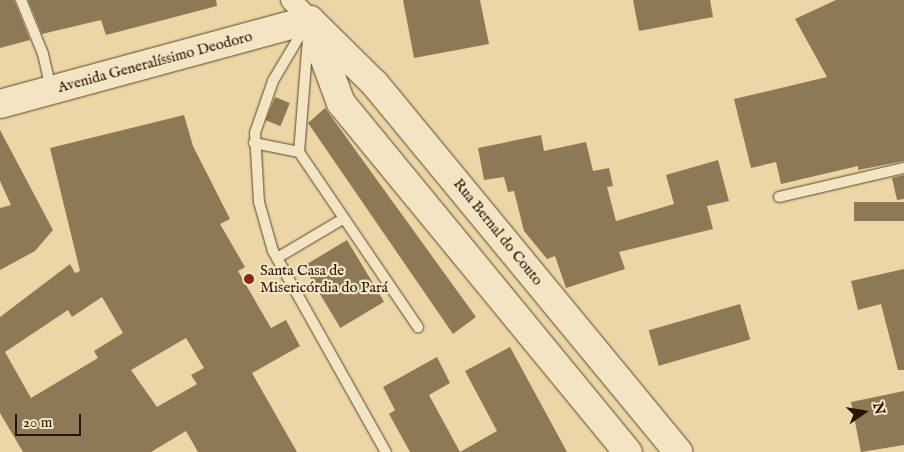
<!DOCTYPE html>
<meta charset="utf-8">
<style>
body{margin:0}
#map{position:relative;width:904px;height:452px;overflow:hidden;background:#ecd6a5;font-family:"IM FELL English",serif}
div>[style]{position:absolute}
.building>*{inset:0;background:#8e7956;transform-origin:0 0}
.roads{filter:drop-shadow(0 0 1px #59452a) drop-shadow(0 0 1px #59452a)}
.lane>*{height:10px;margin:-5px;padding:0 5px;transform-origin:5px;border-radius:5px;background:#f3e4c4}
.street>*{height:20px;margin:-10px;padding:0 10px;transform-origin:10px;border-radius:10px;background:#f3e4c4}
.secondary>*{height:28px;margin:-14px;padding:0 14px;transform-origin:14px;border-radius:14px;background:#f3e4c4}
.dots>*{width:14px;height:14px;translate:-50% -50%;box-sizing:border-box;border:2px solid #f3e4c4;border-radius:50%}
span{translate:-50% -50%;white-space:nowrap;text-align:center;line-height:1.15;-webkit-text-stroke:4.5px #f3e4c4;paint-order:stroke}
.street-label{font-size:15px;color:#281501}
.poi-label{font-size:15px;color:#281501}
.left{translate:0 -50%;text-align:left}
.north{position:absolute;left:839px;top:387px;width:50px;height:50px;-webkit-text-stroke:4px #f3e4c4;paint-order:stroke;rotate:77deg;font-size:14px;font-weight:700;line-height:20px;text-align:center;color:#281501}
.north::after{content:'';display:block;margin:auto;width:18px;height:22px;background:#281501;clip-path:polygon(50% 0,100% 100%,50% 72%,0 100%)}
.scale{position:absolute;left:15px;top:414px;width:66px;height:22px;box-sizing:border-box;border:2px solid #281501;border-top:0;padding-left:6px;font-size:15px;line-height:18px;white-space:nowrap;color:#281501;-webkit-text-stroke:4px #f3e4c4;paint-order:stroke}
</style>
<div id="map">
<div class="building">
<div style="clip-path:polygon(0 0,14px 0,30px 40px,0 48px)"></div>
<div style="clip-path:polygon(28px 0,216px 0,217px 6px,106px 35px,101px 20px,42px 34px)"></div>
<div style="clip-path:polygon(403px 0,480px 0,489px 44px,414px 58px)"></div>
<div style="clip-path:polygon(633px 0,710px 0,713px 17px,639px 31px)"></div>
<div style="clip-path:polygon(836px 0,904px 0,904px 161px,858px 170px,858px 166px,781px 184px,776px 162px,751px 168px,734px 99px,827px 77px,795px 19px)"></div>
<div style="left:275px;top:97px;width:16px;height:25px;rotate:22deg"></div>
<div style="clip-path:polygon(325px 108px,476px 317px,453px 334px,308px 123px)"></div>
<div style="clip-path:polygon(evenodd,184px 115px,193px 146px,230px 219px,220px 224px,245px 267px,238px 271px,271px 328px,286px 320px,300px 346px,252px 373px,297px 452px,198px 452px,186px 431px,151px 452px,23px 452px,0 413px,0 317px,70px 264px,75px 273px,80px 271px,50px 148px,184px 115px,102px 297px,123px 333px,94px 351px,98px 358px,31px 398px,5px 352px,68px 310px,72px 317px,102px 297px,184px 115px,186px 338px,204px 368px,191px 375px,197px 384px,157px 407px,131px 370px,186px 338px)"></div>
<div style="clip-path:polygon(0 130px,53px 230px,35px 251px,0 270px,0 208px,11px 205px,0 181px)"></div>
<div style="clip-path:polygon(541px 135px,544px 151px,586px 142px,593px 171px,609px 168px,613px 186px,607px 187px,616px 221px,674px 204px,666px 175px,718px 160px,729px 201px,707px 206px,713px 229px,619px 252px,625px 269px,566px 288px,555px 256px,547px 259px,524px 231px,514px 191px,508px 192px,504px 177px,484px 180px,478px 148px)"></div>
<div style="clip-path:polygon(904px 175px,904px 199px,897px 200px,892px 178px)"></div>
<div style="left:904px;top:202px;width:19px;height:50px;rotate:90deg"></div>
<div style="left:347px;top:240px;width:72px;height:51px;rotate:59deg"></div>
<div style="clip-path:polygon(904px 269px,904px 370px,898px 370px,881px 304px,858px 310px,851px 281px)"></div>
<div style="left:740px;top:304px;width:37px;height:95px;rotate:74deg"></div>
<div style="clip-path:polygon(510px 347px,567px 452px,410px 452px,389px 414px,395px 410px,383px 387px,437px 357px,450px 383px,429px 395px,460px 452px,497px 431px,465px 371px)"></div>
<div style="clip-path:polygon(904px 391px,904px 445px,861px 452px,851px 402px)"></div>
</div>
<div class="roads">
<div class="lane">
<div style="left:21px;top:0;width:58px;rotate:67.8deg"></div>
<div style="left:43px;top:54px;width:36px;rotate:77deg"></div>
<div style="left:305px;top:27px;width:63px;rotate:120.7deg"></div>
<div style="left:273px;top:81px;width:55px;rotate:109.1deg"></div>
<div style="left:255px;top:133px;width:69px;rotate:86.7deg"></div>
<div style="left:259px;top:202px;width:51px;rotate:74.1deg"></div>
<div style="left:273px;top:251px;width:231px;rotate:60.7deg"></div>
<div style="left:308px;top:38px;width:114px;rotate:94.5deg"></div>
<div style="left:299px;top:152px;width:212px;rotate:55.8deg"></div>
<div style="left:254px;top:143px;width:46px;rotate:11.3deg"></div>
<div style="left:779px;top:197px;width:128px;rotate:-13.1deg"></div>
<div style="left:277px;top:258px;width:77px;rotate:-30.6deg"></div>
</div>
<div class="street">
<div style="left:291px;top:0;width:28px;rotate:46deg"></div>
</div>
<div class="secondary">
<div style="left:310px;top:20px;width:91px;rotate:44.6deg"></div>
<div style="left:375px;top:84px;width:477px;rotate:50.5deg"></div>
<div style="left:313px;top:28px;width:80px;rotate:69.5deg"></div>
<div style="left:341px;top:103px;width:452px;rotate:50.6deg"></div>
<div style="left:0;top:104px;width:321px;rotate:-15.2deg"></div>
</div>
</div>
<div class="dots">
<div style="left:249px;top:279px;background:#8f2418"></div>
</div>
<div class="street-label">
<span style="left:155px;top:62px;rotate:-15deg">Avenida Generalíssimo Deodoro</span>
<span style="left:498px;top:232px;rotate:51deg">Rua Bernal do Couto</span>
</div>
<div class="poi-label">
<span class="left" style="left:260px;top:279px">Santa Casa de<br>Misericórdia do Pará</span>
</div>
<div class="north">N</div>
<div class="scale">20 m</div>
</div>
